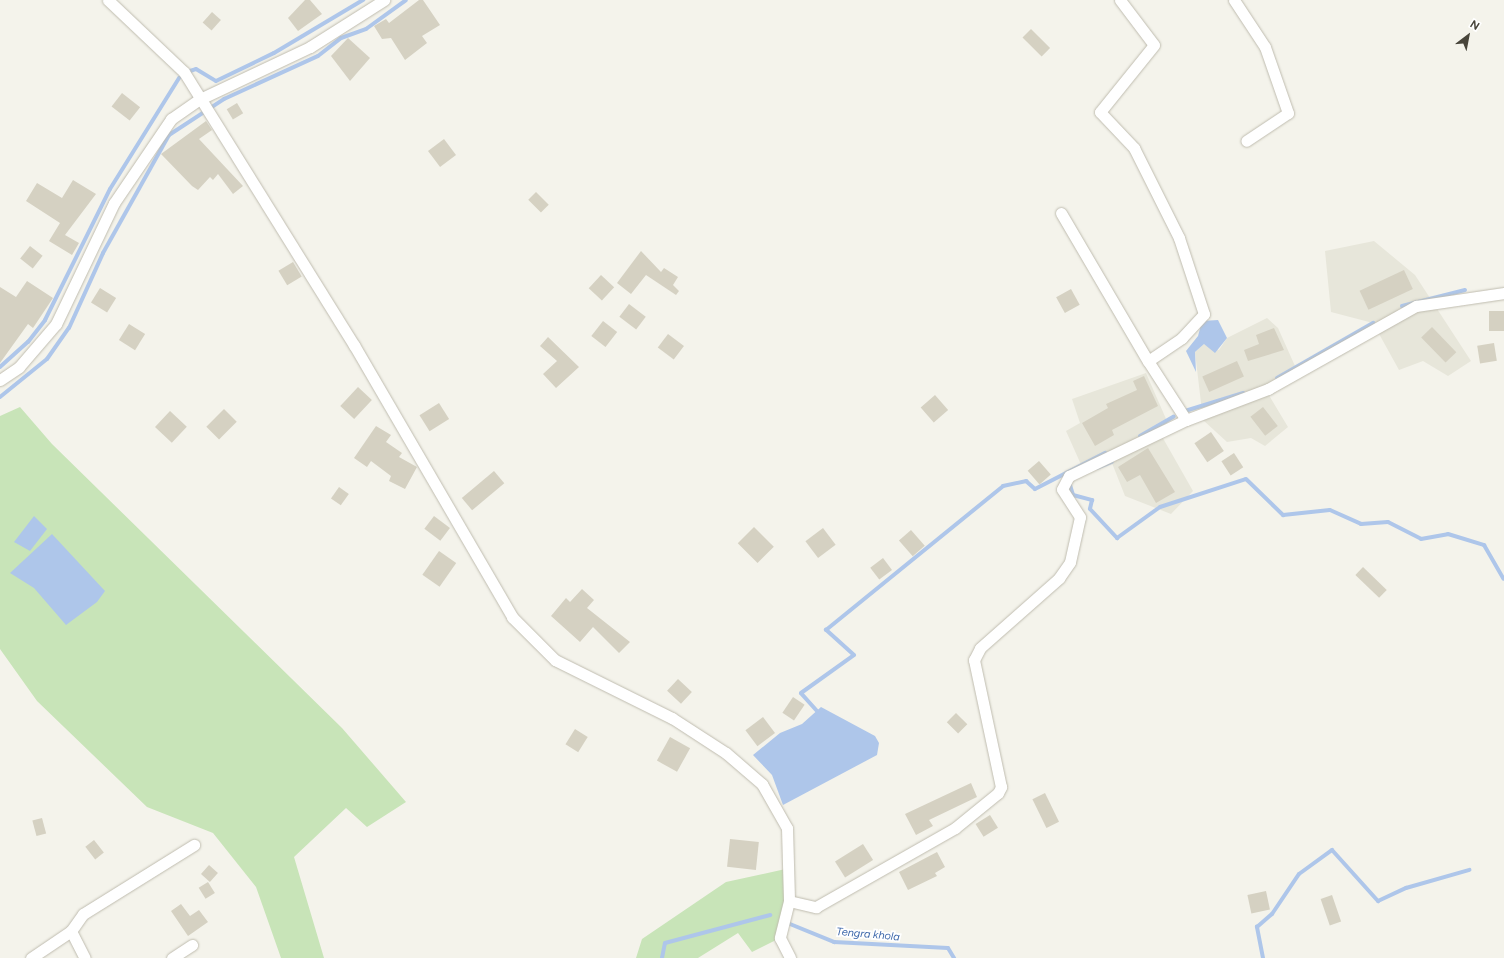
<!DOCTYPE html>
<style>
body{margin:0}
#map{position:relative;width:1504px;height:958px;overflow:hidden;background:#f4f3eb;font-family:Figtree,sans-serif}
div>[style]{position:absolute}
.residential>*{inset:0;background:#e7e6da}
.green>*{inset:0;background:#c8e4b8}
.water>*{inset:0;background:#aec6ea}
.stream>*{height:4px;margin:-2px;padding:0 2px;transform-origin:2px;border-radius:2px;background:#aec6ea}
.building>*{inset:0;background:#d5d1c2;transform-origin:0 0}
.roads{filter:drop-shadow(0 0 1px #bfbcaf) drop-shadow(0 0 1px #bfbcaf)}
.minor>*{height:11px;margin:-5.5px;padding:0 5.5px;transform-origin:5.5px;border-radius:5.5px;background:#fff}
span{translate:-50% -50%;white-space:nowrap;text-align:center;line-height:1.15;-webkit-text-stroke:3.5px #fff;paint-order:stroke}
.water-label{font-size:11px;color:#3c67aa;font-style:italic}
.north{position:absolute;left:1448px;top:16px;width:40px;height:40px;-webkit-text-stroke:3px #fff;paint-order:stroke;rotate:32deg;font-size:11px;font-weight:700;line-height:16px;text-align:center;color:#48453a}
.north::after{content:'';display:block;margin:auto;width:14px;height:18px;background:#48453a;clip-path:polygon(50% 0,100% 100%,50% 72%,0 100%)}
</style>
<div id="map">
<div class="residential">
<div style="clip-path:polygon(1374px 241px,1415px 275px,1471px 361px,1448px 376px,1423px 361px,1399px 370px,1373px 323px,1331px 312px,1325px 251px)"></div>
<div style="clip-path:polygon(1267px 318px,1278px 328px,1295px 366px,1264px 387px,1288px 427px,1265px 446px,1251px 438px,1227px 442px,1203px 420px,1195px 352px,1204px 344px,1219px 350px,1227px 338px)"></div>
<div style="clip-path:polygon(1146px 373px,1170px 428px,1160px 433px,1193px 491px,1171px 514px,1125px 496px,1110px 458px,1083px 469px,1066px 431px,1080px 423px,1072px 399px)"></div>
</div>
<div class="green">
<div style="clip-path:polygon(20px 407px,52px 444px,342px 728px,406px 802px,367px 827px,346px 808px,294px 857px,324px 958px,281px 958px,256px 887px,213px 833px,147px 807px,37px 701px,0 649px,0 416px)"></div>
<div style="clip-path:polygon(790px 868px,780px 938px,752px 952px,738px 933px,698px 958px,636px 958px,642px 939px,726px 882px)"></div>
</div>
<div class="water">
<div style="clip-path:polygon(1218px 320px,1227px 338px,1215px 353px,1204px 344px,1195px 352px,1196px 372px,1186px 351px,1198px 336px,1202px 321px)"></div>
<div style="clip-path:polygon(34px 516px,47px 529px,30px 551px,14px 542px)"></div>
<div style="clip-path:polygon(52px 534px,105px 591px,97px 602px,66px 625px,34px 588px,10px 573px)"></div>
<div style="clip-path:polygon(821px 707px,875px 736px,879px 743px,877px 755px,783px 805px,772px 775px,753px 755px,780px 733px,802px 724px)"></div>
</div>
<div class="stream">
<div style="left:190px;top:71px;width:6px;rotate:-18deg"></div>
<div style="left:196px;top:69px;width:23px;rotate:31deg"></div>
<div style="left:216px;top:81px;width:64px;rotate:-25.8deg"></div>
<div style="left:274px;top:53px;width:104px;rotate:-30.8deg"></div>
<div style="left:1402px;top:306px;width:65px;rotate:-14.3deg"></div>
<div style="left:0;top:367px;width:38px;rotate:-42deg"></div>
<div style="left:28px;top:342px;width:28px;rotate:-52deg"></div>
<div style="left:45px;top:320px;width:146px;rotate:-63.6deg"></div>
<div style="left:110px;top:189px;width:131px;rotate:-58.1deg"></div>
<div style="left:1277px;top:378px;width:111px;rotate:-29.8deg"></div>
<div style="left:0;top:397px;width:60px;rotate:-39deg"></div>
<div style="left:47px;top:359px;width:38px;rotate:-55deg"></div>
<div style="left:69px;top:328px;width:82px;rotate:-65.6deg"></div>
<div style="left:103px;top:253px;width:135px;rotate:-60.8deg"></div>
<div style="left:169px;top:135px;width:66px;rotate:-33.2deg"></div>
<div style="left:224px;top:99px;width:103px;rotate:-24.6deg"></div>
<div style="left:318px;top:56px;width:29px;rotate:-38deg"></div>
<div style="left:341px;top:38px;width:27px;rotate:-20deg"></div>
<div style="left:366px;top:29px;width:49px;rotate:-35.9deg"></div>
<div style="left:1185px;top:411px;width:61px;rotate:-17.2deg"></div>
<div style="left:1140px;top:436px;width:39px;rotate:-30deg"></div>
<div style="left:1097px;top:468px;width:16px;rotate:-22deg"></div>
<div style="left:1070px;top:485px;width:10px;rotate:73deg"></div>
<div style="left:1073px;top:495px;width:20px;rotate:15deg"></div>
<div style="left:1092px;top:500px;width:9px;rotate:103deg"></div>
<div style="left:1090px;top:509px;width:40px;rotate:47deg"></div>
<div style="left:1117px;top:538px;width:53px;rotate:-35.8deg"></div>
<div style="left:1160px;top:507px;width:90px;rotate:-18deg"></div>
<div style="left:1246px;top:479px;width:52px;rotate:44.2deg"></div>
<div style="left:1283px;top:515px;width:47px;rotate:-6.1deg"></div>
<div style="left:1330px;top:510px;width:34px;rotate:24deg"></div>
<div style="left:1361px;top:524px;width:27px;rotate:-4deg"></div>
<div style="left:1388px;top:522px;width:37px;rotate:27deg"></div>
<div style="left:1421px;top:539px;width:27px;rotate:-10deg"></div>
<div style="left:1448px;top:534px;width:38px;rotate:17deg"></div>
<div style="left:1484px;top:545px;width:39px;rotate:60deg"></div>
<div style="left:817px;top:711px;width:24px;rotate:-132deg"></div>
<div style="left:801px;top:693px;width:65px;rotate:-35.6deg"></div>
<div style="left:854px;top:655px;width:38px;rotate:-138deg"></div>
<div style="left:826px;top:630px;width:228px;rotate:-39.1deg"></div>
<div style="left:1003px;top:486px;width:24px;rotate:-12deg"></div>
<div style="left:1026px;top:481px;width:12px;rotate:42deg"></div>
<div style="left:1035px;top:489px;width:79px;rotate:-27.2deg"></div>
<div style="left:790px;top:924px;width:48px;rotate:22.2deg"></div>
<div style="left:834px;top:942px;width:114px;rotate:3deg"></div>
<div style="left:948px;top:948px;width:12px;rotate:59deg"></div>
<div style="left:662px;top:958px;width:15px;rotate:-79deg"></div>
<div style="left:665px;top:943px;width:109px;rotate:-14.9deg"></div>
<div style="left:1263px;top:958px;width:32px;rotate:-101deg"></div>
<div style="left:1257px;top:927px;width:20px;rotate:-41deg"></div>
<div style="left:1272px;top:914px;width:48px;rotate:-56deg"></div>
<div style="left:1299px;top:874px;width:41px;rotate:-36deg"></div>
<div style="left:1332px;top:850px;width:69px;rotate:48deg"></div>
<div style="left:1378px;top:901px;width:31px;rotate:-25deg"></div>
<div style="left:1406px;top:888px;width:66px;rotate:-15.9deg"></div>
</div>
<div class="building">
<div style="clip-path:polygon(305px 0,310px 0,322px 14px,298px 31px,288px 18px)"></div>
<div style="clip-path:polygon(419px 0,423px 0,440px 25px,422px 36px,427px 43px,405px 60px,391px 38px,382px 39px,374px 26px,386px 19px,389px 23px)"></div>
<div style="left:212px;top:12px;width:12px;height:14px;rotate:42deg"></div>
<div style="left:1031px;top:29px;width:27px;height:12px;rotate:45deg"></div>
<div style="clip-path:polygon(348px 38px,370px 58px,350px 81px,331px 56px)"></div>
<div style="left:122px;top:93px;width:23px;height:17px;rotate:38deg"></div>
<div style="left:237px;top:103px;width:12px;height:12px;rotate:59deg"></div>
<div style="clip-path:polygon(206px 121px,212px 130px,199px 139px,243px 186px,233px 194px,218px 174px,213px 180px,210px 177px,198px 190px,192px 186px,161px 154px)"></div>
<div style="left:444px;top:139px;width:20px;height:20px;rotate:53deg"></div>
<div style="clip-path:polygon(73px 180px,96px 194px,65px 235px,79px 243px,72px 255px,49px 241px,60px 223px,26px 201px,37px 183px,62px 198px)"></div>
<div style="left:536px;top:192px;width:18px;height:11px;rotate:45deg"></div>
<div style="left:30px;top:246px;width:16px;height:16px;rotate:38deg"></div>
<div style="clip-path:polygon(641px 251px,661px 272px,664px 268px,678px 277px,673px 285px,679px 291px,676px 295px,646px 275px,631px 294px,617px 283px)"></div>
<div style="left:293px;top:262px;width:17px;height:17px;rotate:59deg"></div>
<div style="left:1404px;top:270px;width:21px;height:49px;rotate:65deg"></div>
<div style="left:601px;top:275px;width:18px;height:18px;rotate:43deg"></div>
<div style="clip-path:polygon(27px 281px,53px 298px,33px 328px,28px 324px,0 363px,0 287px,16px 297px)"></div>
<div style="left:100px;top:288px;width:19px;height:17px;rotate:32deg"></div>
<div style="left:1071px;top:289px;width:18px;height:17px;rotate:61deg"></div>
<div style="left:629px;top:304px;width:21px;height:16px;rotate:37deg"></div>
<div style="left:1504px;top:311px;width:20px;height:15px;rotate:90deg"></div>
<div style="left:603px;top:321px;width:18px;height:19px;rotate:38deg"></div>
<div style="left:129px;top:324px;width:19px;height:19px;rotate:32deg"></div>
<div style="left:1432px;top:327px;width:35px;height:15px;rotate:46deg"></div>
<div style="clip-path:polygon(1274px 328px,1284px 350px,1248px 361px,1244px 350px,1259px 344px,1256px 335px)"></div>
<div style="left:668px;top:334px;width:20px;height:17px;rotate:37deg"></div>
<div style="clip-path:polygon(548px 337px,579px 367px,556px 388px,543px 374px,557px 361px,540px 346px)"></div>
<div style="left:1494px;top:343px;width:18px;height:17px;rotate:81deg"></div>
<div style="left:1237px;top:361px;width:17px;height:38px;rotate:66deg"></div>
<div style="clip-path:polygon(1144px 376px,1158px 406px,1112px 430px,1114px 435px,1095px 446px,1082px 423px,1108px 408px,1106px 404px,1137px 390px,1133px 381px)"></div>
<div style="left:358px;top:387px;width:19px;height:26px;rotate:43deg"></div>
<div style="left:935px;top:395px;width:20px;height:19px;rotate:49deg"></div>
<div style="left:439px;top:403px;width:19px;height:23px;rotate:58deg"></div>
<div style="left:1263px;top:407px;width:24px;height:16px;rotate:52deg"></div>
<div style="left:224px;top:409px;width:18px;height:25px;rotate:45deg"></div>
<div style="left:170px;top:411px;width:23px;height:22px;rotate:43deg"></div>
<div style="clip-path:polygon(376px 426px,391px 435px,386px 442px,402px 453px,399px 457px,417px 467px,405px 489px,389px 481px,391px 476px,371px 461px,367px 467px,354px 458px)"></div>
<div style="left:1211px;top:432px;width:23px;height:20px;rotate:56deg"></div>
<div style="clip-path:polygon(1148px 448px,1175px 492px,1156px 503px,1140px 475px,1127px 482px,1118px 467px)"></div>
<div style="left:1234px;top:453px;width:17px;height:15px;rotate:57deg"></div>
<div style="left:1039px;top:461px;width:18px;height:15px;rotate:49deg"></div>
<div style="left:494px;top:471px;width:16px;height:42px;rotate:50deg"></div>
<div style="left:339px;top:487px;width:12px;height:14px;rotate:35deg"></div>
<div style="left:434px;top:516px;width:20px;height:16px;rotate:37deg"></div>
<div style="left:754px;top:527px;width:28px;height:23px;rotate:45deg"></div>
<div style="left:823px;top:528px;width:21px;height:22px;rotate:53deg"></div>
<div style="left:911px;top:530px;width:21px;height:16px;rotate:49deg"></div>
<div style="left:439px;top:551px;width:21px;height:29px;rotate:35deg"></div>
<div style="left:883px;top:558px;width:15px;height:16px;rotate:53deg"></div>
<div style="left:1363px;top:567px;width:33px;height:11px;rotate:44deg"></div>
<div style="clip-path:polygon(582px 589px,594px 600px,587px 608px,630px 642px,619px 653px,593px 627px,580px 642px,551px 616px,566px 598px,570px 602px)"></div>
<div style="left:678px;top:679px;width:19px;height:16px;rotate:43deg"></div>
<div style="left:793px;top:697px;width:14px;height:19px;rotate:34deg"></div>
<div style="left:956px;top:713px;width:16px;height:13px;rotate:45deg"></div>
<div style="left:763px;top:717px;width:20px;height:22px;rotate:53deg"></div>
<div style="left:575px;top:729px;width:15px;height:18px;rotate:32deg"></div>
<div style="left:670px;top:737px;width:23px;height:27px;rotate:29deg"></div>
<div style="clip-path:polygon(971px 783px,977px 797px,929px 820px,933px 826px,916px 835px,905px 814px)"></div>
<div style="left:1045px;top:793px;width:32px;height:14px;rotate:64deg"></div>
<div style="left:990px;top:815px;width:15px;height:17px;rotate:58deg"></div>
<div style="left:42px;top:818px;width:16px;height:10px;rotate:75deg"></div>
<div style="left:730px;top:839px;width:29px;height:28px;rotate:6deg"></div>
<div style="left:94px;top:840px;width:16px;height:11px;rotate:52deg"></div>
<div style="left:863px;top:844px;width:19px;height:33px;rotate:58deg"></div>
<div style="clip-path:polygon(937px 852px,945px 867px,935px 873px,937px 876px,908px 890px,899px 872px)"></div>
<div style="left:209px;top:865px;width:12px;height:12px;rotate:42deg"></div>
<div style="left:208px;top:882px;width:13px;height:11px;rotate:58deg"></div>
<div style="left:1266px;top:891px;width:19px;height:19px;rotate:78deg"></div>
<div style="left:1332px;top:895px;width:28px;height:12px;rotate:71deg"></div>
<div style="clip-path:polygon(181px 904px,190px 916px,199px 910px,208px 922px,188px 936px,171px 911px)"></div>
</div>
<div class="roads">
<div class="minor">
<div style="left:108px;top:0;width:105px;rotate:43.5deg"></div>
<div style="left:184px;top:72px;width:322px;rotate:58.1deg"></div>
<div style="left:354px;top:345px;width:315px;rotate:59.8deg"></div>
<div style="left:512px;top:617px;width:61px;rotate:45deg"></div>
<div style="left:555px;top:660px;width:131px;rotate:26.4deg"></div>
<div style="left:672px;top:718px;width:64px;rotate:32.9deg"></div>
<div style="left:726px;top:753px;width:48px;rotate:40.7deg"></div>
<div style="left:762px;top:784px;width:51px;rotate:60.4deg"></div>
<div style="left:787px;top:828px;width:73px;rotate:88.4deg"></div>
<div style="left:789px;top:901px;width:38px;rotate:104deg"></div>
<div style="left:780px;top:938px;width:22px;rotate:63deg"></div>
<div style="left:1120px;top:0;width:56px;rotate:52.9deg"></div>
<div style="left:1154px;top:45px;width:86px;rotate:128.9deg"></div>
<div style="left:1100px;top:112px;width:50px;rotate:46.6deg"></div>
<div style="left:1134px;top:148px;width:101px;rotate:63.4deg"></div>
<div style="left:1179px;top:238px;width:80px;rotate:71.8deg"></div>
<div style="left:1204px;top:314px;width:33px;rotate:133deg"></div>
<div style="left:1182px;top:338px;width:41px;rotate:145.9deg"></div>
<div style="left:1148px;top:361px;width:70px;rotate:57.2deg"></div>
<div style="left:1234px;top:0;width:56px;rotate:56.6deg"></div>
<div style="left:1265px;top:47px;width:70px;rotate:70.8deg"></div>
<div style="left:1288px;top:113px;width:50px;rotate:146.3deg"></div>
<div style="left:1061px;top:213px;width:172px;rotate:59.6deg"></div>
<div style="left:0;top:380px;width:23px;rotate:-34deg"></div>
<div style="left:19px;top:367px;width:57px;rotate:-49.3deg"></div>
<div style="left:56px;top:324px;width:134px;rotate:-64.4deg"></div>
<div style="left:114px;top:203px;width:102px;rotate:-55.8deg"></div>
<div style="left:171px;top:119px;width:35px;rotate:-35deg"></div>
<div style="left:200px;top:99px;width:122px;rotate:-25.3deg"></div>
<div style="left:310px;top:47px;width:88px;rotate:-32.4deg"></div>
<div style="left:789px;top:901px;width:28px;rotate:13deg"></div>
<div style="left:816px;top:907px;width:160px;rotate:-29.6deg"></div>
<div style="left:955px;top:828px;width:55px;rotate:-39.1deg"></div>
<div style="left:998px;top:793px;width:7px;rotate:-63deg"></div>
<div style="left:1001px;top:787px;width:130px;rotate:-102deg"></div>
<div style="left:974px;top:660px;width:13px;rotate:-63deg"></div>
<div style="left:980px;top:648px;width:106px;rotate:-41.5deg"></div>
<div style="left:1059px;top:578px;width:19px;rotate:-55deg"></div>
<div style="left:1070px;top:562px;width:46px;rotate:-77.5deg"></div>
<div style="left:1080px;top:517px;width:33px;rotate:-123deg"></div>
<div style="left:1062px;top:489px;width:15px;rotate:-62deg"></div>
<div style="left:1069px;top:476px;width:130px;rotate:-25.6deg"></div>
<div style="left:1186px;top:420px;width:88px;rotate:-20.7deg"></div>
<div style="left:1268px;top:389px;width:170px;rotate:-29.3deg"></div>
<div style="left:1416px;top:306px;width:89px;rotate:-8.4deg"></div>
<div style="left:71px;top:931px;width:21px;rotate:-55deg"></div>
<div style="left:83px;top:914px;width:131px;rotate:-31.9deg"></div>
<div style="left:31px;top:958px;width:48px;rotate:-34deg"></div>
<div style="left:71px;top:931px;width:30px;rotate:63deg"></div>
<div style="left:172px;top:958px;width:24px;rotate:-33deg"></div>
</div>
</div>
<div class="water-label">
<span style="left:868px;top:935px;rotate:5deg">Tengra khola</span>
</div>
<div class="north">N</div>
</div>
